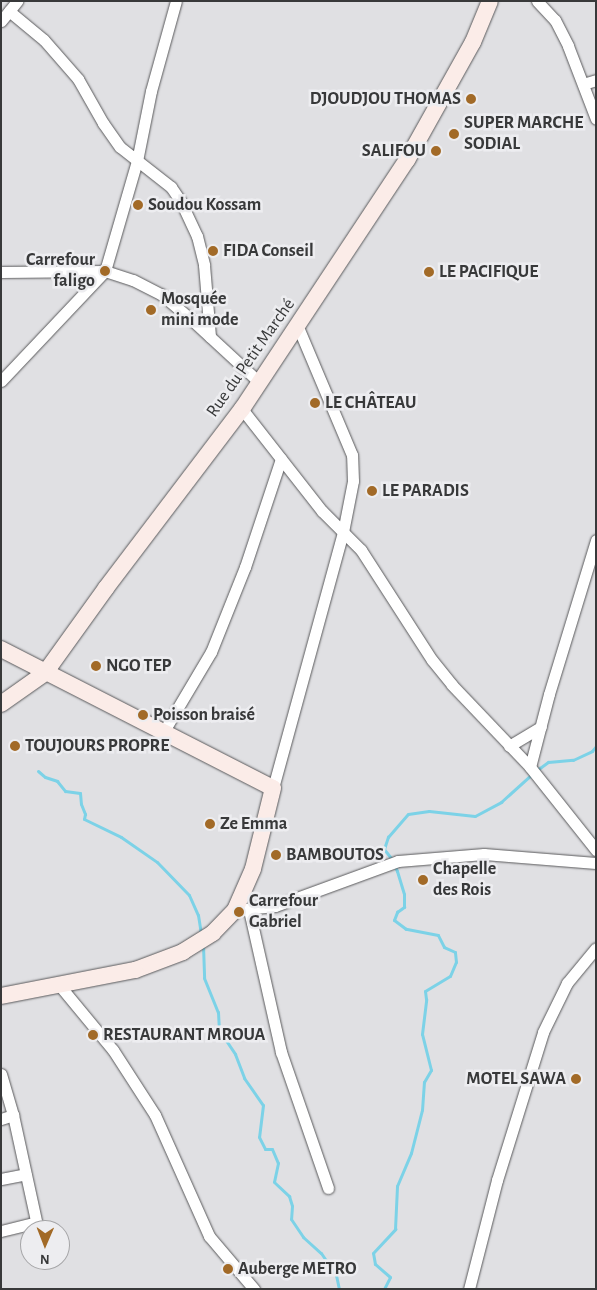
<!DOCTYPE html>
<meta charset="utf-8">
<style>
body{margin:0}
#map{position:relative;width:597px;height:1290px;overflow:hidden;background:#e0e0e3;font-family:"Alegreya Sans",sans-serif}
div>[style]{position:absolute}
.stream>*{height:3px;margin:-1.5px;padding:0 1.5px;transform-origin:1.5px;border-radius:1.5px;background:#7cd2e7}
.roads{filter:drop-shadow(0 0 1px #59595b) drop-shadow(0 0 1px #59595b)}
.street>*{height:11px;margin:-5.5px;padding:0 5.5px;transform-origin:5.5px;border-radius:5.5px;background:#fff}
.secondary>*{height:16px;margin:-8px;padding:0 8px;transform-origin:8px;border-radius:8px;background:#fbece8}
.dots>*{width:14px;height:14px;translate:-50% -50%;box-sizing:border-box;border:2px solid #ededf0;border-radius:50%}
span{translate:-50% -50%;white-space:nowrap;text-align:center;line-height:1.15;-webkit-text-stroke:5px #ededf0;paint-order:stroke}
.poi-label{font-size:18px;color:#38393a;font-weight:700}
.right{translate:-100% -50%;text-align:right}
.left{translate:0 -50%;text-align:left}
.street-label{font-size:18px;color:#38393a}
.frame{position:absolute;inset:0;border:2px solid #38393a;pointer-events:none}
.north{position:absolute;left:20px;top:1220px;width:50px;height:50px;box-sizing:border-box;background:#ededf0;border:1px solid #a5a5a7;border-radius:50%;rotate:181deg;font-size:14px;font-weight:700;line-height:20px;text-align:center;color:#38393a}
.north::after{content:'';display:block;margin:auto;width:18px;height:22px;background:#a26a27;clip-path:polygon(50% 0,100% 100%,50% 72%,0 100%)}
</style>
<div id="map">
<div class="stream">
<div style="left:537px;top:770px;width:14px;rotate:-36deg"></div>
<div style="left:548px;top:762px;width:25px;rotate:-5deg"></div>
<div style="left:573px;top:760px;width:21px;rotate:-25deg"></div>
<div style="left:592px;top:751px;width:6px;rotate:-51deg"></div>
<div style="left:38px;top:771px;width:9px;rotate:41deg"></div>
<div style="left:45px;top:777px;width:13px;rotate:18deg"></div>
<div style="left:57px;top:781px;width:13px;rotate:51deg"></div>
<div style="left:65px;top:791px;width:15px;rotate:8deg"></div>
<div style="left:80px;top:793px;width:11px;rotate:85deg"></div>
<div style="left:81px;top:804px;width:11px;rotate:68deg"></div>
<div style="left:85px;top:814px;width:5px;rotate:101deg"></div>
<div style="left:84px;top:819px;width:41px;rotate:25.9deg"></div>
<div style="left:121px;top:837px;width:44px;rotate:34.8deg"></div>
<div style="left:157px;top:862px;width:46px;rotate:45.9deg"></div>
<div style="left:189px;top:895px;width:22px;rotate:66deg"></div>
<div style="left:198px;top:915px;width:19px;rotate:81deg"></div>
<div style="left:203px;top:945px;width:33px;rotate:88deg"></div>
<div style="left:204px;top:978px;width:37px;rotate:68deg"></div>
<div style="left:218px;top:1012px;width:18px;rotate:87deg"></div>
<div style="left:219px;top:1030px;width:29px;rotate:56deg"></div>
<div style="left:235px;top:1054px;width:26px;rotate:69deg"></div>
<div style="left:244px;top:1078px;width:33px;rotate:55deg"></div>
<div style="left:263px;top:1105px;width:32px;rotate:97deg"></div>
<div style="left:259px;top:1137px;width:13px;rotate:63deg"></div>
<div style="left:265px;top:1149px;width:7px"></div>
<div style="left:272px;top:1149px;width:15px;rotate:67deg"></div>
<div style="left:278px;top:1163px;width:19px;rotate:102deg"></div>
<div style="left:274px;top:1182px;width:21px;rotate:43deg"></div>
<div style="left:289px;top:1196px;width:10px;rotate:73deg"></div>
<div style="left:292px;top:1206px;width:13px;rotate:94deg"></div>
<div style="left:291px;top:1219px;width:22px;rotate:56deg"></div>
<div style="left:303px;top:1237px;width:24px;rotate:42deg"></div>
<div style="left:321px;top:1253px;width:27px;rotate:56deg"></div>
<div style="left:336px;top:1275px;width:14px;rotate:78deg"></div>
<div style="left:384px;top:1289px;width:13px;rotate:-63deg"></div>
<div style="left:390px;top:1277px;width:20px;rotate:-139deg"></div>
<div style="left:375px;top:1264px;width:11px;rotate:-100deg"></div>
<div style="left:373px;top:1253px;width:33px;rotate:-47deg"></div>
<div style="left:395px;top:1229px;width:43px;rotate:-87.3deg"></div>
<div style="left:397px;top:1186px;width:36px;rotate:-67deg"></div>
<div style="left:411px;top:1153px;width:44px;rotate:-75.7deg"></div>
<div style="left:422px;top:1110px;width:28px;rotate:-86deg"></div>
<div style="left:424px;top:1082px;width:14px;rotate:-60deg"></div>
<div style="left:431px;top:1070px;width:37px;rotate:-104deg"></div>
<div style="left:422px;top:1034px;width:35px;rotate:-83deg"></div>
<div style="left:426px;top:999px;width:8px;rotate:-97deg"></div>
<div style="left:425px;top:991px;width:29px;rotate:-31deg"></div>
<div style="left:450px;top:976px;width:15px;rotate:-67deg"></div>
<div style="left:456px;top:962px;width:10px;rotate:-96deg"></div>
<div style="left:455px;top:952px;width:12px;rotate:-156deg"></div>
<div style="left:444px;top:947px;width:13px;rotate:-117deg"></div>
<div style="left:438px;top:935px;width:33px;rotate:-169deg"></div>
<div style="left:406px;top:929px;width:15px;rotate:-143deg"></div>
<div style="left:394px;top:920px;width:9px;rotate:-69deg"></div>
<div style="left:397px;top:912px;width:9px;rotate:-36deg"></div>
<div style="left:404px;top:907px;width:13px;rotate:-90deg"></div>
<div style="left:404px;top:894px;width:24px;rotate:-107deg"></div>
<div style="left:397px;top:871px;width:14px;rotate:-115deg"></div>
<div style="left:391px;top:858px;width:11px;rotate:-128deg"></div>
<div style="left:384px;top:849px;width:13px;rotate:-72deg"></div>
<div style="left:388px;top:837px;width:30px;rotate:-49deg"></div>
<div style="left:408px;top:814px;width:21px;rotate:-8deg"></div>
<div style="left:429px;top:811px;width:46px;rotate:6.2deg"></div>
<div style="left:475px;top:816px;width:30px;rotate:-28deg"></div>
<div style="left:501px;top:802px;width:42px;rotate:-42.1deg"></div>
</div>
<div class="roads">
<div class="street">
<div style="left:537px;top:1px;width:26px;rotate:47deg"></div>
<div style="left:555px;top:20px;width:29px;rotate:63deg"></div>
<div style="left:568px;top:46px;width:78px;rotate:69deg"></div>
<div style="left:9px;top:11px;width:45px;rotate:39.6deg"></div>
<div style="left:44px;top:40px;width:52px;rotate:48.9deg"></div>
<div style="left:78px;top:79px;width:51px;rotate:60.4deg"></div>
<div style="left:103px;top:123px;width:29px;rotate:55deg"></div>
<div style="left:120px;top:147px;width:65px;rotate:38.1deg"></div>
<div style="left:171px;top:187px;width:18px;rotate:56deg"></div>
<div style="left:181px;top:202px;width:38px;rotate:65deg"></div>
<div style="left:197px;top:236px;width:30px;rotate:76deg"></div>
<div style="left:204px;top:265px;width:72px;rotate:85.2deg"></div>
<div style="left:1px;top:21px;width:26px;rotate:-51deg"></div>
<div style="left:583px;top:84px;width:14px;rotate:-17deg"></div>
<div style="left:1px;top:272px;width:104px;rotate:-0.6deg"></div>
<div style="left:105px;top:271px;width:29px;rotate:18deg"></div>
<div style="left:133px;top:280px;width:31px;rotate:27deg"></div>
<div style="left:161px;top:294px;width:43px;rotate:40.3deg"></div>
<div style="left:194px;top:322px;width:90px;rotate:42.7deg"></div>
<div style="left:1px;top:381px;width:151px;rotate:-46.6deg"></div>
<div style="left:105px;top:271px;width:115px;rotate:-73.8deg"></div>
<div style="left:137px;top:161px;width:71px;rotate:-78.7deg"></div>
<div style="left:151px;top:91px;width:93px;rotate:-74.5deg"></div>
<div style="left:242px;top:409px;width:130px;rotate:51.9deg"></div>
<div style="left:322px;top:511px;width:55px;rotate:45deg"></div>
<div style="left:361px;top:550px;width:131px;rotate:57.2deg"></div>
<div style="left:432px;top:660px;width:32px;rotate:51deg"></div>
<div style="left:452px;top:685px;width:113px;rotate:46.4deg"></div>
<div style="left:530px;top:767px;width:106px;rotate:51.5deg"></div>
<div style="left:164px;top:731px;width:92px;rotate:-59.3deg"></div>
<div style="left:211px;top:652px;width:92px;rotate:-68.2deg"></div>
<div style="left:245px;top:567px;width:114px;rotate:-71.6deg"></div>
<div style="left:509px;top:746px;width:37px;rotate:-31deg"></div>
<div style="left:530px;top:767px;width:75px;rotate:-75.4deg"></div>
<div style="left:549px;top:694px;width:161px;rotate:-73deg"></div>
<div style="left:273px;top:788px;width:265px;rotate:-74.7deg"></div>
<div style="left:343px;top:532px;width:52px;rotate:-78.9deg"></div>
<div style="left:353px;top:481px;width:26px;rotate:-92deg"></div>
<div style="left:352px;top:455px;width:139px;rotate:-112.9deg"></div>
<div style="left:235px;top:910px;width:40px;rotate:-5.7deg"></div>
<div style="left:275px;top:906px;width:131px;rotate:-20.1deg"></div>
<div style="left:398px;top:861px;width:86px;rotate:-4.7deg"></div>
<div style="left:484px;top:854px;width:112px;rotate:4.6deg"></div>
<div style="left:249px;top:910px;width:146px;rotate:77.3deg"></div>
<div style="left:281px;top:1052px;width:144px;rotate:70.9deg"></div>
<div style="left:60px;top:986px;width:83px;rotate:50.4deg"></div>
<div style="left:113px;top:1050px;width:77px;rotate:57.1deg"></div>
<div style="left:155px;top:1115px;width:133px;rotate:65.9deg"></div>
<div style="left:209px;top:1236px;width:70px;rotate:49.7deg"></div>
<div style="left:1px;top:1074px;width:43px;rotate:73.7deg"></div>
<div style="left:13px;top:1115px;width:118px;rotate:77.7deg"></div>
<div style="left:1px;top:1119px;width:13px;rotate:-18deg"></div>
<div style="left:1px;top:1179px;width:25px;rotate:-11deg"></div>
<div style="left:1px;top:1231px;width:36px;rotate:-14deg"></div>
<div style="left:469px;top:1289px;width:113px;rotate:-75.6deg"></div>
<div style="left:497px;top:1180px;width:155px;rotate:-72.7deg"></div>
<div style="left:543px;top:1032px;width:55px;rotate:-63.9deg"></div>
<div style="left:567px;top:983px;width:45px;rotate:-50.4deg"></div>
</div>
<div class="secondary">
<div style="left:1px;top:649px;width:305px;rotate:27.1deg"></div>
<div style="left:273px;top:788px;width:83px;rotate:103.9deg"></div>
<div style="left:253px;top:869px;width:45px;rotate:113.7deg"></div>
<div style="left:235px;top:910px;width:32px;rotate:134deg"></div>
<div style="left:213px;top:933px;width:36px;rotate:148deg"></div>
<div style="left:183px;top:952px;width:51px;rotate:159.4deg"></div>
<div style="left:135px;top:970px;width:136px;rotate:169deg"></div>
<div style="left:1px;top:704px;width:54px;rotate:-35.2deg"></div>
<div style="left:45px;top:673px;width:105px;rotate:-54.3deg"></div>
<div style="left:106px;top:588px;width:225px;rotate:-52.8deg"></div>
<div style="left:242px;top:409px;width:299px;rotate:-56.5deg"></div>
<div style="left:407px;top:160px;width:135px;rotate:-60.8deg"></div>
<div style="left:473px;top:42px;width:44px;rotate:-67.5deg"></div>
</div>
</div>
<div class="dots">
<div style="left:471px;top:99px;background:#a26a27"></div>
<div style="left:454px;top:134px;background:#a26a27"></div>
<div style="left:436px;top:151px;background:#a26a27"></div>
<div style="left:138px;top:205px;background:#a26a27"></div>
<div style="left:213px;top:251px;background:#a26a27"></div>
<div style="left:105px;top:271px;background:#a26a27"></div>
<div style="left:429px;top:272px;background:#a26a27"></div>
<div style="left:151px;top:310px;background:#a26a27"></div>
<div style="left:315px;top:403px;background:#a26a27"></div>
<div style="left:372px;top:491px;background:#a26a27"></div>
<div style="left:96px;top:666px;background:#a26a27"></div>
<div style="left:143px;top:715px;background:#a26a27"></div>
<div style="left:15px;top:746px;background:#a26a27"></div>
<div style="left:210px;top:824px;background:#a26a27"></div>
<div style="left:276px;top:855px;background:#a26a27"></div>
<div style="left:423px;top:880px;background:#a26a27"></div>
<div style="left:239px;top:912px;background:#a26a27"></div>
<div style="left:93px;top:1035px;background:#a26a27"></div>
<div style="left:576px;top:1079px;background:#a26a27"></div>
<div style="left:228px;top:1269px;background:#a26a27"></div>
</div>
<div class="poi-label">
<span class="right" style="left:461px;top:99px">DJOUDJOU THOMAS</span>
<span class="left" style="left:464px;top:134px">SUPER MARCHE<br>SODIAL</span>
<span class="right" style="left:426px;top:151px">SALIFOU</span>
<span class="left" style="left:148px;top:205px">Soudou Kossam</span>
<span class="left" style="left:223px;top:251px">FIDA Conseil</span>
<span class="right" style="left:95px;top:271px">Carrefour<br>faligo</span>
<span class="left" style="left:439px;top:272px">LE PACIFIQUE</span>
<span class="left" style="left:161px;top:310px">Mosquée<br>mini mode</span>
<span class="left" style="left:325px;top:403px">LE CHÂTEAU</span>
<span class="left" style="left:382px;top:491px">LE PARADIS</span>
<span class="left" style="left:106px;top:666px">NGO TEP</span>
<span class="left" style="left:153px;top:715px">Poisson braisé</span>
<span class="left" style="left:25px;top:746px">TOUJOURS PROPRE</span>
<span class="left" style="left:220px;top:824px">Ze Emma</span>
<span class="left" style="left:286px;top:855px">BAMBOUTOS</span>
<span class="left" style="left:433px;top:880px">Chapelle<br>des Rois</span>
<span class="left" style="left:249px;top:912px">Carrefour<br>Gabriel</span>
<span class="left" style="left:103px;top:1035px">RESTAURANT MROUA</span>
<span class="right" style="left:566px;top:1079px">MOTEL SAWA</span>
<span class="left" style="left:238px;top:1269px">Auberge METRO</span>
</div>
<div class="street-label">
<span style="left:251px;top:358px;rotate:-55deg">Rue du Petit Marché</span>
</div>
<div class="frame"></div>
<div class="north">N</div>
</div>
